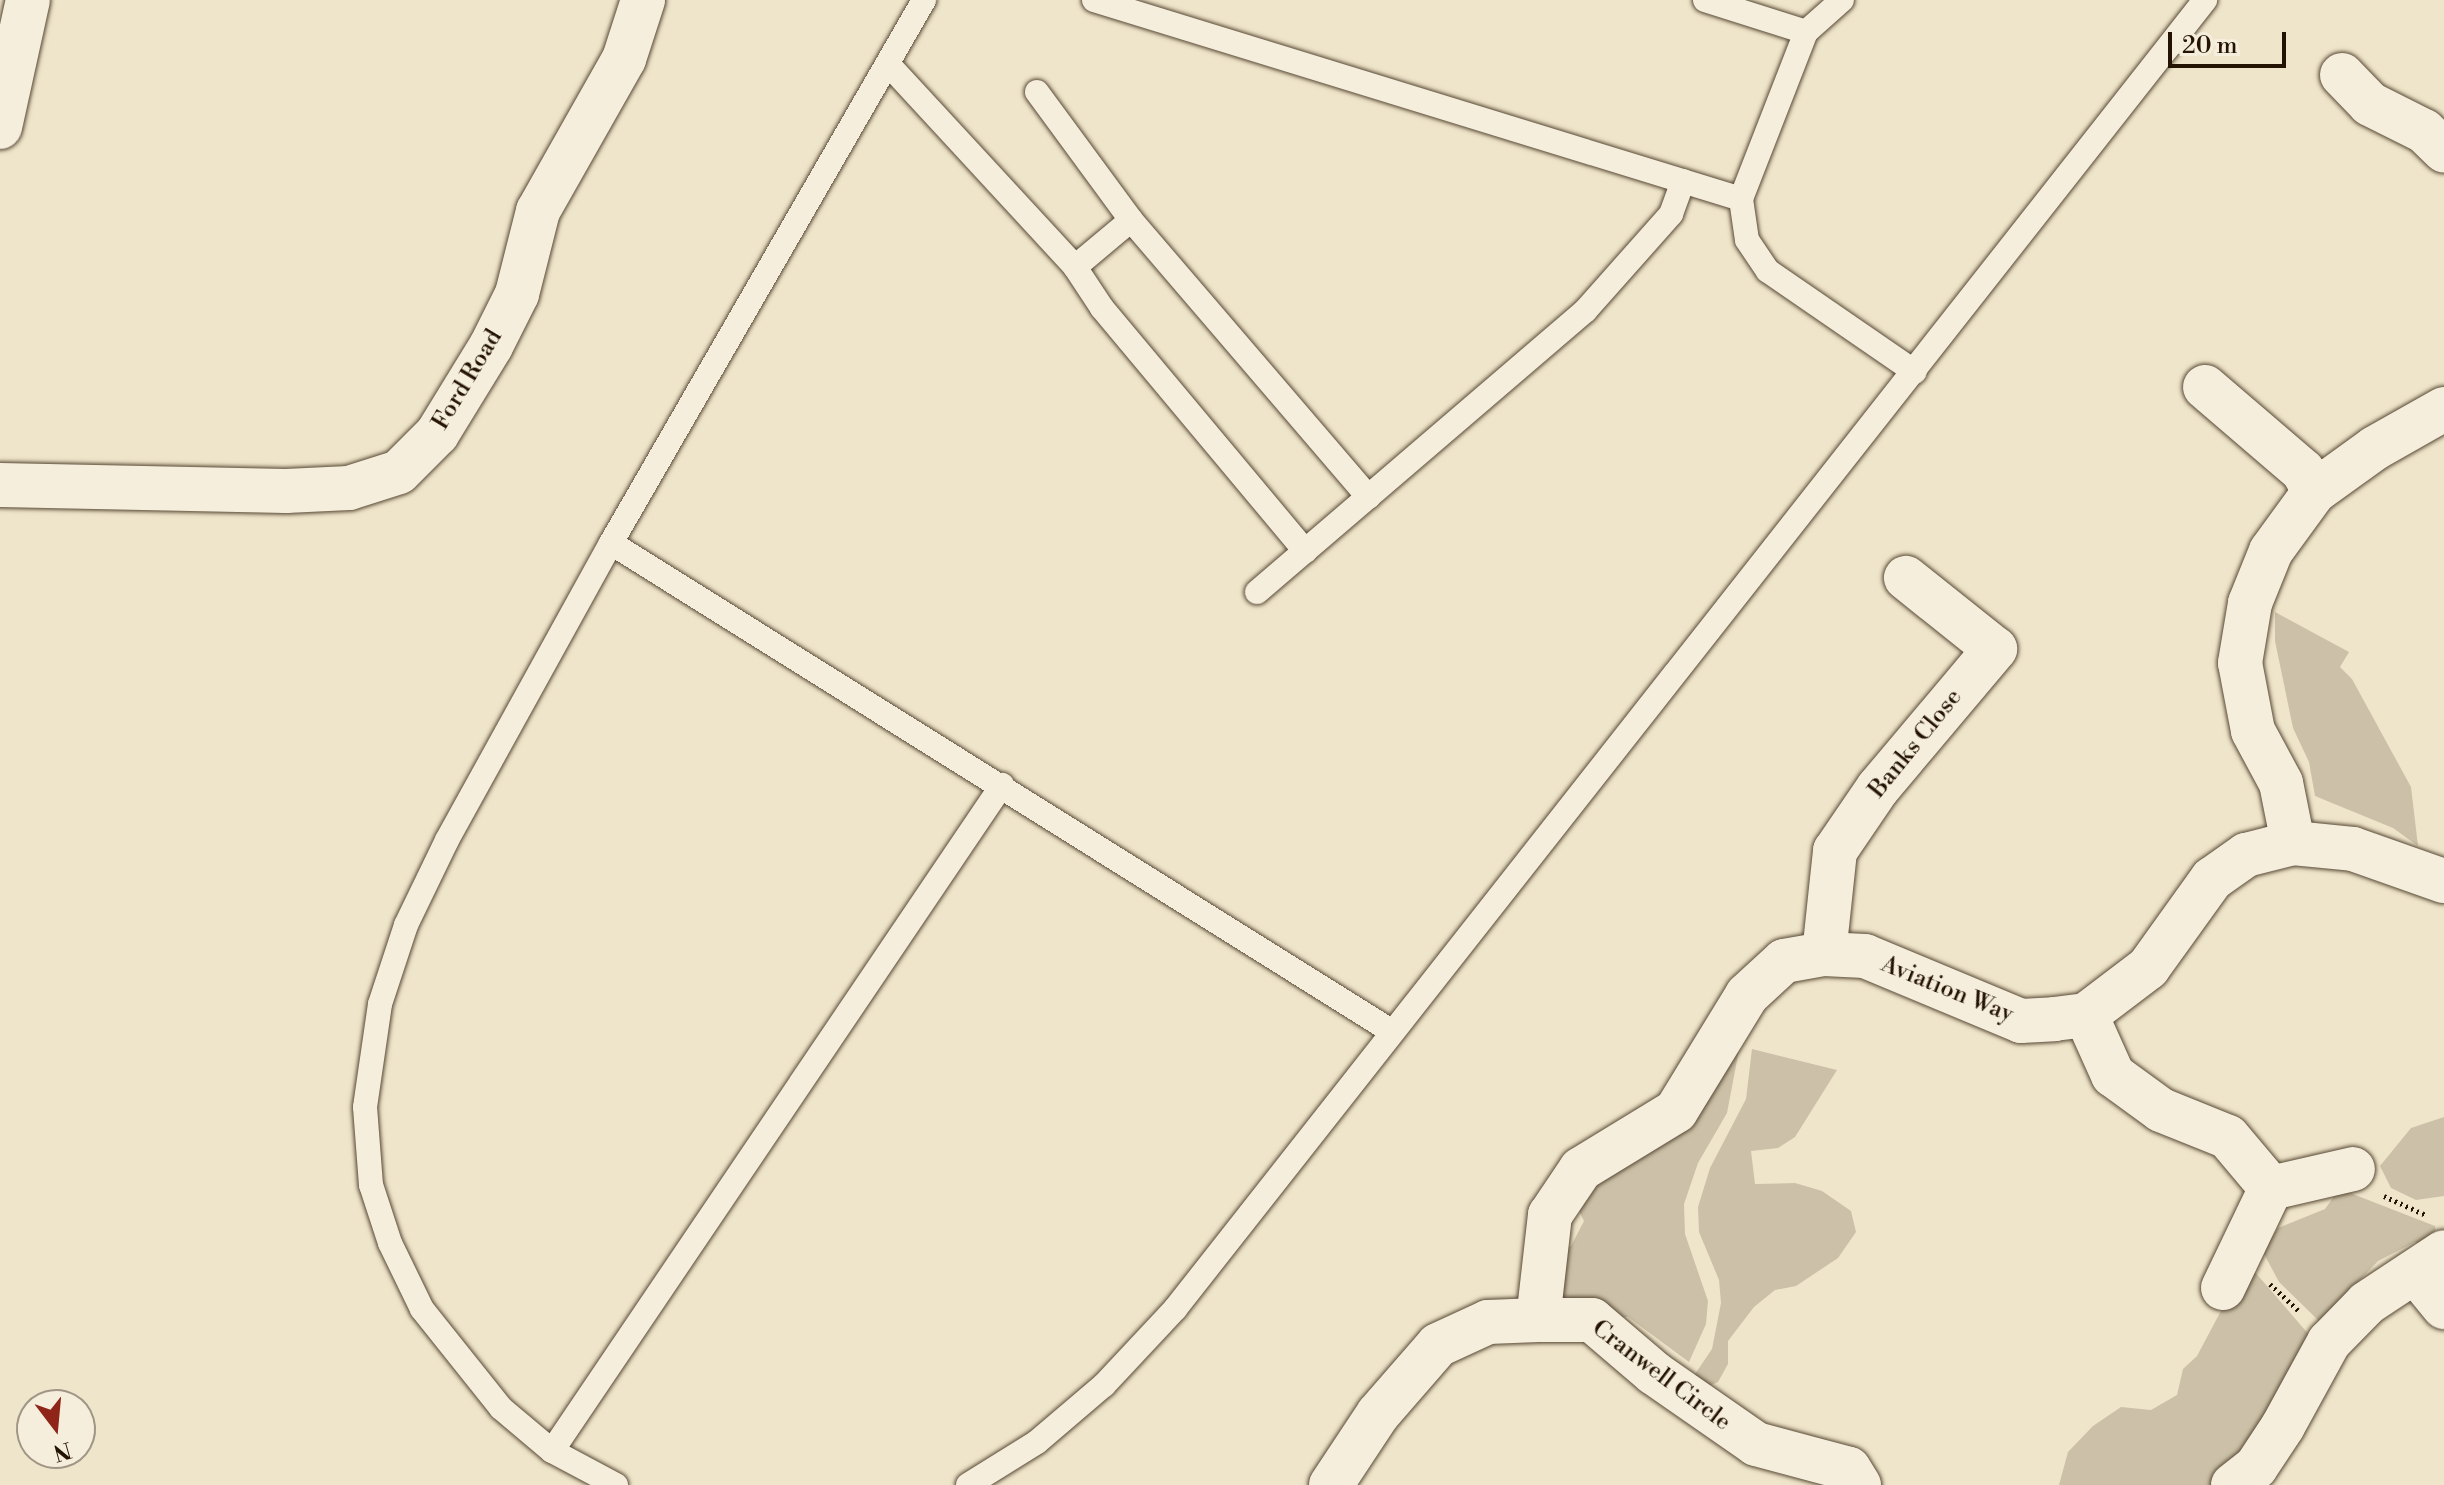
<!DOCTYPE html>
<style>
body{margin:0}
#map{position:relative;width:2444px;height:1485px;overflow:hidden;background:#efe5ca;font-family:"Libre Bodoni",serif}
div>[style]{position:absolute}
.green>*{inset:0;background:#ccc1a8}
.path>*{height:5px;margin-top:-2.5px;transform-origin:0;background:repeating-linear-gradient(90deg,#241302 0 2px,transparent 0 6px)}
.roads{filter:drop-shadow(0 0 2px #574834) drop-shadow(0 0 2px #574834)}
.lane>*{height:24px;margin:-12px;padding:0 12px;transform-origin:12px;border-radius:12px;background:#f5eedd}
.street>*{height:44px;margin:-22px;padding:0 22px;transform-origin:22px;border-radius:22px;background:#f5eedd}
span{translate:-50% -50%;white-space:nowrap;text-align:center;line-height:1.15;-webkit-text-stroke:6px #f5eedd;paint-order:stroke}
.street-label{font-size:24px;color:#241302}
.north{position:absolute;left:16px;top:1389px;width:80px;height:80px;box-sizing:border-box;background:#f5eedd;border:2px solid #a19685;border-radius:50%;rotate:164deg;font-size:22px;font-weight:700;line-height:32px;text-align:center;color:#241302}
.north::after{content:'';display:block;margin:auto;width:28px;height:36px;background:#8f2418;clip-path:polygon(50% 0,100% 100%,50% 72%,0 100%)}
.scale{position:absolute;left:2168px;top:32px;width:118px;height:36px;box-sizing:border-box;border:4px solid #241302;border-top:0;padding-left:10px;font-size:24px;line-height:28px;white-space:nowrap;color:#241302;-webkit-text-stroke:6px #f5eedd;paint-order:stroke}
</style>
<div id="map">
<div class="green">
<div style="clip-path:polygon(2275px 612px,2349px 652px,2340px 667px,2352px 679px,2411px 787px,2418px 846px,2393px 828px,2315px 796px,2309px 762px,2293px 728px,2275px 641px)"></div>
<div style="clip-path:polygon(1752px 1049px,1837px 1070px,1795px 1137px,1778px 1148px,1751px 1151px,1755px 1184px,1795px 1183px,1822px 1191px,1851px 1211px,1856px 1232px,1838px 1258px,1796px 1286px,1775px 1290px,1754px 1307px,1728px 1341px,1728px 1364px,1718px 1382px,1705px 1388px,1691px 1380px,1712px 1349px,1721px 1303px,1719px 1280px,1699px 1232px,1698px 1207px,1710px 1168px,1746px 1099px)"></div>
<div style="clip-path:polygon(1739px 1050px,1727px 1113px,1698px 1163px,1684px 1204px,1685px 1234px,1708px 1301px,1706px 1324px,1689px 1362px,1628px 1317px,1608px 1318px,1566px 1303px,1559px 1295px,1556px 1253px,1571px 1246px,1584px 1221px,1579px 1211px,1582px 1189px,1635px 1162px,1700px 1109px)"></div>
<div style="clip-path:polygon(2444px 1117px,2444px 1196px,2416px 1200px,2391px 1188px,2380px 1166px,2411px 1128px)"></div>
<div style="clip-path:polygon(2345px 1191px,2435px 1226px,2436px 1235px,2423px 1246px,2415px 1242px,2378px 1261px,2320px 1322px,2279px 1282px,2263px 1252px,2278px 1228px,2325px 1209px,2337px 1192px)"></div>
<div style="clip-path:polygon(2254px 1271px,2311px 1337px,2242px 1462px,2210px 1485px,2059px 1485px,2068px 1452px,2093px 1426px,2121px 1407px,2151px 1410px,2177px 1395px,2183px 1369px,2197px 1356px,2232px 1290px)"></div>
</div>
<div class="path">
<div style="left:2384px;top:1196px;width:46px;rotate:24.3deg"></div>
<div style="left:2270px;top:1284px;width:41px;rotate:43deg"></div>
</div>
<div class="roads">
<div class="lane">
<div style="left:1094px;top:0;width:677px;rotate:17.1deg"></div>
<div style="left:1705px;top:0;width:106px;rotate:17.6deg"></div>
<div style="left:1806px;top:32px;width:179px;rotate:111.3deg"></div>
<div style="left:1741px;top:199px;width:41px;rotate:81.7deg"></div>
<div style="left:1747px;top:240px;width:37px;rotate:56deg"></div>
<div style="left:1768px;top:271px;width:178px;rotate:34.5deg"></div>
<div style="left:1806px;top:32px;width:48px;rotate:-41.6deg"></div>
<div style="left:888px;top:64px;width:276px;rotate:47.3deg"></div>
<div style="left:1075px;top:267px;width:49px;rotate:56.6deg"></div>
<div style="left:1102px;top:308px;width:317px;rotate:50.1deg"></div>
<div style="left:1037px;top:92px;width:159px;rotate:53.7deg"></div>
<div style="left:1131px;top:220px;width:365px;rotate:49.4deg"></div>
<div style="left:1075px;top:267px;width:73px;rotate:-40deg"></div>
<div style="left:611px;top:543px;width:920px;rotate:32.03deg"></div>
<div style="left:1257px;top:592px;width:432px;rotate:-40.6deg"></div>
<div style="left:1585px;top:311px;width:130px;rotate:-48.4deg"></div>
<div style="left:1671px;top:214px;width:35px;rotate:-70deg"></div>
<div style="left:552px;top:1451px;width:804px;rotate:-55.95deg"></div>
<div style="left:616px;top:1485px;width:72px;rotate:-152deg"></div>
<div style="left:552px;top:1451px;width:67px;rotate:-139.9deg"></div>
<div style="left:501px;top:1408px;width:127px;rotate:-128.6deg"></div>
<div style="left:422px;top:1309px;width:73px;rotate:-115.9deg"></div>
<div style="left:390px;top:1243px;width:61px;rotate:-108.1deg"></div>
<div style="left:371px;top:1185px;width:78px;rotate:-94.4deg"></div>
<div style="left:365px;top:1107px;width:104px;rotate:-81.7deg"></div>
<div style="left:380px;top:1004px;width:83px;rotate:-71.8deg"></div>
<div style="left:406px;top:925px;width:94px;rotate:-64.2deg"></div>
<div style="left:447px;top:840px;width:339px;rotate:-61.1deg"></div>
<div style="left:611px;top:543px;width:627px;rotate:-60.04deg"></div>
<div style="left:968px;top:1485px;width:81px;rotate:-31.9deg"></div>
<div style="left:1037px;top:1442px;width:88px;rotate:-40.4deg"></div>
<div style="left:1104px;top:1385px;width:104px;rotate:-46.9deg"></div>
<div style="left:1175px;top:1309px;width:1666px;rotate:-51.8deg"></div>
</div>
<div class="street">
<div style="left:2342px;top:75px;width:40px;rotate:46deg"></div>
<div style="left:2370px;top:104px;width:60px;rotate:26.6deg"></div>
<div style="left:2424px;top:131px;width:28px;rotate:44deg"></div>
<div style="left:0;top:127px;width:130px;rotate:-77.6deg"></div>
<div style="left:2205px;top:387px;width:129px;rotate:40.6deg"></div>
<div style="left:2303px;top:471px;width:24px;rotate:62deg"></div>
<div style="left:0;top:485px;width:286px;rotate:1.2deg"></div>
<div style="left:286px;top:491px;width:63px;rotate:-2.7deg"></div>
<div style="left:349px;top:488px;width:52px;rotate:-17.7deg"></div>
<div style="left:399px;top:472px;width:54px;rotate:-45deg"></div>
<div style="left:437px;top:434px;width:103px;rotate:-58.5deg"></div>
<div style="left:491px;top:346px;width:58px;rotate:-63.4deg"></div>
<div style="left:517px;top:294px;width:86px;rotate:-75.8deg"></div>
<div style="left:538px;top:211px;width:175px;rotate:-60.5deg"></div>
<div style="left:624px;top:59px;width:62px;rotate:-72.1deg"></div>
<div style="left:2293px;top:843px;width:61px;rotate:-101.3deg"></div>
<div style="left:2281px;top:783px;width:59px;rotate:-118.3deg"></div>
<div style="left:2253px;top:731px;width:69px;rotate:-100.8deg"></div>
<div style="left:2240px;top:663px;width:61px;rotate:-80.5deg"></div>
<div style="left:2250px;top:603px;width:56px;rotate:-68deg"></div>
<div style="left:2271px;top:551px;width:73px;rotate:-53.9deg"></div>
<div style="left:2314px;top:492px;width:75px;rotate:-35.8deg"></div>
<div style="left:2375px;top:448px;width:79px;rotate:-29.5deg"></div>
<div style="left:1824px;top:954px;width:104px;rotate:-83.9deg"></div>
<div style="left:1835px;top:851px;width:76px;rotate:-55.7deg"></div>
<div style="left:1878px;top:788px;width:182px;rotate:-49.9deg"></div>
<div style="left:1995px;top:649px;width:114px;rotate:-141.4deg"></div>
<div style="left:2086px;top:1015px;width:66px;rotate:65.8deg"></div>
<div style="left:2113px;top:1075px;width:59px;rotate:36.1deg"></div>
<div style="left:2161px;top:1110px;width:72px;rotate:21.9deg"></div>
<div style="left:2228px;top:1137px;width:67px;rotate:49.9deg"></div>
<div style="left:2417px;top:1274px;width:43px;rotate:50.7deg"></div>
<div style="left:2223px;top:1288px;width:111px;rotate:-64.4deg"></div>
<div style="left:2271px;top:1188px;width:84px;rotate:-13deg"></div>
<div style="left:1538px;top:1320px;width:106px;rotate:-83.5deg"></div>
<div style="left:1550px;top:1215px;width:55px;rotate:-56deg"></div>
<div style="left:1581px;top:1169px;width:111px;rotate:-31.4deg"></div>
<div style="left:1676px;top:1111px;width:136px;rotate:-58.5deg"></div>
<div style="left:1747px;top:995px;width:50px;rotate:-42.6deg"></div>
<div style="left:1784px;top:961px;width:41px;rotate:-9.9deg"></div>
<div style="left:1824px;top:954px;width:41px;rotate:2.8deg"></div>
<div style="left:1865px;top:956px;width:169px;rotate:22.6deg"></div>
<div style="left:2021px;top:1021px;width:33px;rotate:-3deg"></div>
<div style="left:2054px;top:1019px;width:32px;rotate:-7deg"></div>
<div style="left:2086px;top:1015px;width:78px;rotate:-37.2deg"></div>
<div style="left:2148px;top:968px;width:110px;rotate:-54.3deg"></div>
<div style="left:2212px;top:879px;width:42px;rotate:-35.2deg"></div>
<div style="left:2246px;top:855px;width:49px;rotate:-14.3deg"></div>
<div style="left:2293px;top:843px;width:60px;rotate:5.7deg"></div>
<div style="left:2353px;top:849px;width:96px;rotate:19.4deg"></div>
<div style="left:1331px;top:1485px;width:85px;rotate:-56.5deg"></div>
<div style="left:1378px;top:1414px;width:91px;rotate:-49deg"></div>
<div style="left:1438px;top:1345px;width:55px;rotate:-24.7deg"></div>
<div style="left:1488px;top:1322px;width:50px;rotate:-2.3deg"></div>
<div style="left:1538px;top:1320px;width:54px"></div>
<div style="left:1592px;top:1320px;width:82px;rotate:40.5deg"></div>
<div style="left:1654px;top:1373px;width:124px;rotate:34.8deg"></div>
<div style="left:1756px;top:1444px;width:96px;rotate:15deg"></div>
<div style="left:1849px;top:1469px;width:19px;rotate:58deg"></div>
<div style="left:2233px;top:1485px;width:29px;rotate:-38deg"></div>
<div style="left:2256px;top:1467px;width:49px;rotate:-56.6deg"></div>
<div style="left:2283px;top:1426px;width:96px;rotate:-61.3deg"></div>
<div style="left:2329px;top:1342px;width:54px;rotate:-45.7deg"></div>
<div style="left:2367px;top:1303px;width:92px;rotate:-33.5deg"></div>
</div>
</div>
<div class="street-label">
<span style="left:468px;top:380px;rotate:-59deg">Ford Road</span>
<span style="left:1916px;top:744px;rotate:-51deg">Banks Close</span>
<span style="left:1947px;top:990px;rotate:22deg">Aviation Way</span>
<span style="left:1661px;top:1376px;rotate:37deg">Cranwell Circle</span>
</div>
<div class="north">N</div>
<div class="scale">20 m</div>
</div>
